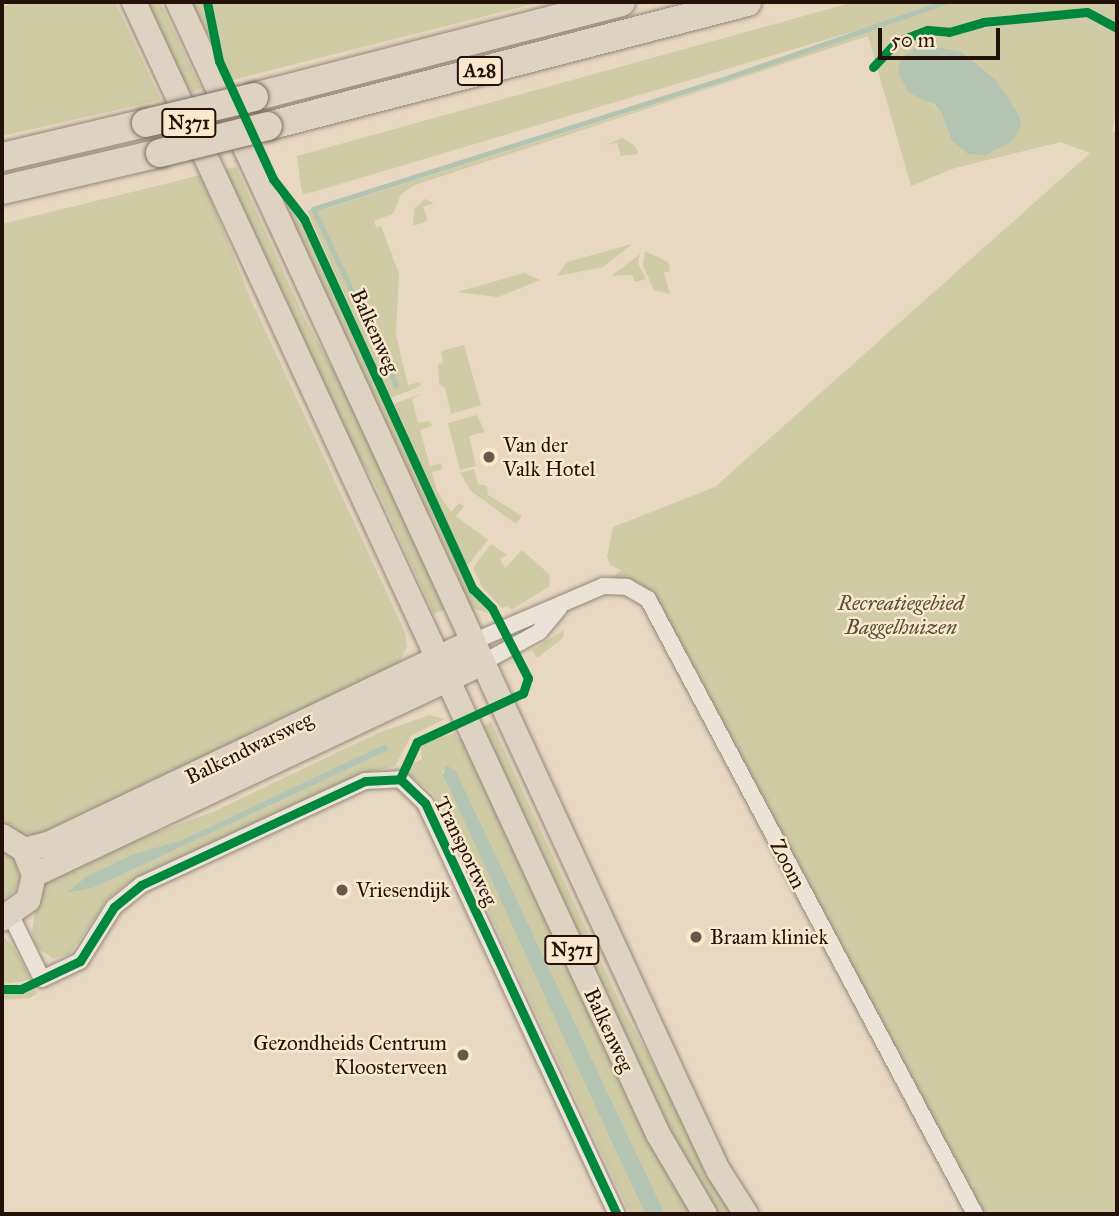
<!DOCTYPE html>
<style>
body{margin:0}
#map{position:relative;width:1119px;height:1216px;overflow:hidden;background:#e8d8c2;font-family:"IM FELL Great Primer",serif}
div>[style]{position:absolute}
.green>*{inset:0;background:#cfcba5}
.water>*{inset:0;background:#b4c4b3}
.stream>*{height:5px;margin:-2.5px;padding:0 2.5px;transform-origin:2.5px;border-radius:2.5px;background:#b4c4b3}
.roads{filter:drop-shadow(0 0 2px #93887a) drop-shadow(0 0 2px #93887a)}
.street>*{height:16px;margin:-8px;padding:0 8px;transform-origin:8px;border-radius:8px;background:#ebe3d8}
.primary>*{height:24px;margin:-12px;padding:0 12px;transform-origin:12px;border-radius:12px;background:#ded3c3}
.highway>*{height:28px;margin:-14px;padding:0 14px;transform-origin:14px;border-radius:14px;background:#ded3c3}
.bridges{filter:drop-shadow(0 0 2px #786d61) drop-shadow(0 0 2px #786d61)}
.highway-bridge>*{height:28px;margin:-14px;padding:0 14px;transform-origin:14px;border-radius:14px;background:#ded3c3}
.cycleway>*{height:9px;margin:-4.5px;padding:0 4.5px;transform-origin:4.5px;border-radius:4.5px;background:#00873e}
.dots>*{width:19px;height:19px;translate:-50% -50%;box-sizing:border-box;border:4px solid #fae8cd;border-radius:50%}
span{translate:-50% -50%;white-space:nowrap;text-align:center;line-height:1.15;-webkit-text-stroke:5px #fae8cd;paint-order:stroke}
.shield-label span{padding:2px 5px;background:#fae8cd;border:2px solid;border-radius:5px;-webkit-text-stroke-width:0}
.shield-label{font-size:19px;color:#24120a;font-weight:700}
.street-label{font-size:21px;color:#24120a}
.poi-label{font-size:21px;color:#24120a}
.left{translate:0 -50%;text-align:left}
.right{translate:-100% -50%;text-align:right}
.park-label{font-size:21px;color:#594f38;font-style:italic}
.frame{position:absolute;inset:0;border:4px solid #24120a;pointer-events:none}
.scale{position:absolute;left:878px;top:28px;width:122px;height:32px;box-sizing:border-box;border:4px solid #24120a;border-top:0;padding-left:9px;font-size:21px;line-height:24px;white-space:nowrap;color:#24120a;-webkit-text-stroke:5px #fae8cd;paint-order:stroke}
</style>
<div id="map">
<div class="green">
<div style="clip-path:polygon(14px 2px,115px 2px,161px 100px,2px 136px,2px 8px)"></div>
<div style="clip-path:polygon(144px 2px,160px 2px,201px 89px,188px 93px)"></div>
<div style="clip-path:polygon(188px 2px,203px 2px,209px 34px,203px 37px)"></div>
<div style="clip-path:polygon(211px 2px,541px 2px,232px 80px,221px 55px)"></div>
<div style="clip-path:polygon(evenodd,854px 2px,1117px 2px,1117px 23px,1087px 8px,962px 26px,965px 30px,1084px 16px,1117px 33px,1117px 106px,1112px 133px,1117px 130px,1117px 1214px,975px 1214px,648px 599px,603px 586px,621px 570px,610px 565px,607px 557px,613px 527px,715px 487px,1090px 153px,1061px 142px,955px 168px,911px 186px,868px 36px,415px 185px,401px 194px,393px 214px,374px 221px,376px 227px,381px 226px,399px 274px,396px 335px,408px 385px,420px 382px,421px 386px,390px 398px,307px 210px,325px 209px,713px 86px,922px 11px,303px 195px,301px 188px,297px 156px,854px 2px,921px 44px,960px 51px,952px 141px,941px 112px,898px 72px,901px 59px,921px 44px)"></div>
<div style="clip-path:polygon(622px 138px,634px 145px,639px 154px,621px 156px,617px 143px,605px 145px)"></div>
<div style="clip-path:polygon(236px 167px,304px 317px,342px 386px,446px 609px,434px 614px,373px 480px,326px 402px,221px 170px)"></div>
<div style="clip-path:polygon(201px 175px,252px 302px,405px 632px,407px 647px,397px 666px,38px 835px,20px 834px,2px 825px,2px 224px)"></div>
<div style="clip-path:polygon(277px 192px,302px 225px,469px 591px,490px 614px,468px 606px)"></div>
<div style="clip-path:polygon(425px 199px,434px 203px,423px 207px,428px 221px,413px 226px,414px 209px)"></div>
<div style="clip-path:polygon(632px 244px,603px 267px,557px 276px,567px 262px)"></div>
<div style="clip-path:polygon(645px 251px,668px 262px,670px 271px,664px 273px,670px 294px,654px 290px,643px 266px)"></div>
<div style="clip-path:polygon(640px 254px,638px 264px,646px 279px,635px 282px,632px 275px,611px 276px)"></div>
<div style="clip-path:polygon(524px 273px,540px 280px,498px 297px,457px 292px)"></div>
<div style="clip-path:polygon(464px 345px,481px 405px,451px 414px,445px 388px,439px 384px,438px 364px,443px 363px,441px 351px)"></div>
<div style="clip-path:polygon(423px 393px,412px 399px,418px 423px,430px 421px,432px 426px,420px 430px,430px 466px,441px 463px,443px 469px,432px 472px,437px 491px,451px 512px,459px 503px,464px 506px,456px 516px,488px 540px,467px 566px,394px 404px)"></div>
<div style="clip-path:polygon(477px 415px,485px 432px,469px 436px,476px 466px,460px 470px,448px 423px)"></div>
<div style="clip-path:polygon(474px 469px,478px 484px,487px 486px,488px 495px,522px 516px,516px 524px,471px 491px,460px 473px)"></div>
<div style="clip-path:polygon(491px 544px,507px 555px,500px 559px,505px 568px,522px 550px,549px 574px,550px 586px,511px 610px,508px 606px,502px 608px,483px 588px,473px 568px)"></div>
<div style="clip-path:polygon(564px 630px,563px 638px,537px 658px,532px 650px)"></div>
<div style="clip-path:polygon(evenodd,429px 715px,445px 719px,411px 736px,395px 766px,362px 774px,126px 884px,108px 899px,69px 955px,53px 958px,37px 948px,32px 933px,36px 903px,45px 883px,71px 864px,215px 811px,378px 733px,429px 715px,385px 744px,389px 750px,93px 888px,68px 893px,87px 876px,131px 855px,182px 840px,385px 744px)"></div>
<div style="clip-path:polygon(491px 722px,623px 1009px,735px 1214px,718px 1214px,683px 1161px,479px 728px)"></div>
<div style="clip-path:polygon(455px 733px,459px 739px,463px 737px,694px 1214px,665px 1214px,456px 771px,442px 771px,645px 1214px,630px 1214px,433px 793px,408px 774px,407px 766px,422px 759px,420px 744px)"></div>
<div style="clip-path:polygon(2px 850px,14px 859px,20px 878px,15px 891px,2px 901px)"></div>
<div style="clip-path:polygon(2px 935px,15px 949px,31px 980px,2px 984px)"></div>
<div style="clip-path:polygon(34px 987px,37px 994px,30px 998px,2px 1000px,2px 992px)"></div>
</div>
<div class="water">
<div style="clip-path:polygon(921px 44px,960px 51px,996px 80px,1019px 115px,1021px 126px,1011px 142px,985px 155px,968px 154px,952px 141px,941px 112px,934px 104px,909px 93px,898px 72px,900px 59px)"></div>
<div style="clip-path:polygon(385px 744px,389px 750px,93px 888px,67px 893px,87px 876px,131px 855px,182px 840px)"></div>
<div style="clip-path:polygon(446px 765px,456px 771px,665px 1214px,645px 1214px,443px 775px)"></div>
</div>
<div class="stream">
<div style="left:396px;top:385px;width:195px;rotate:-115.2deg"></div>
<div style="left:313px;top:209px;width:424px;rotate:-17.6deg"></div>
<div style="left:717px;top:81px;width:241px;rotate:-19.1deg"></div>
</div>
<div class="roads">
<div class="street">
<div style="left:472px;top:642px;width:142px;rotate:-23.1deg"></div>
<div style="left:603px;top:586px;width:24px;rotate:2deg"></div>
<div style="left:627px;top:587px;width:24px;rotate:30deg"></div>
<div style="left:648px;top:599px;width:697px;rotate:62deg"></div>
<div style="left:482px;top:663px;width:65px;rotate:-28.5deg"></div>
<div style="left:539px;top:632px;width:31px;rotate:-50deg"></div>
<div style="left:11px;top:916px;width:70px;rotate:63.8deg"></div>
<div style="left:42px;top:979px;width:42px;rotate:-25.3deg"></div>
<div style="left:80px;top:961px;width:64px;rotate:-57.8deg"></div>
<div style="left:114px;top:907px;width:35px;rotate:-39deg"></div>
<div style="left:141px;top:885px;width:247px;rotate:-24.9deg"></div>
<div style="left:365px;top:781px;width:35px;rotate:-3deg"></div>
<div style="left:400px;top:779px;width:35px;rotate:44deg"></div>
<div style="left:425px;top:803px;width:454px;rotate:65deg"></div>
</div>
<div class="primary">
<div style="left:134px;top:2px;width:1247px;rotate:65.16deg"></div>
<div style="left:658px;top:1134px;width:93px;rotate:59.6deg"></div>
<div style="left:178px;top:2px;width:1174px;rotate:65.22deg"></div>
<div style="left:670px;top:1068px;width:113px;rotate:64.8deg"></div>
<div style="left:718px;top:1170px;width:52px;rotate:57.5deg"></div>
<div style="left:2px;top:836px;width:26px;rotate:32deg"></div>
<div style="left:24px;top:850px;width:27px;rotate:68deg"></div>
<div style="left:34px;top:875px;width:26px;rotate:103deg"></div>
<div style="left:28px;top:900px;width:32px;rotate:144deg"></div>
<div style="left:24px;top:850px;width:25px;rotate:-14deg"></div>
<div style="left:48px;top:844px;width:470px;rotate:-25.5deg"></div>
<div style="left:34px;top:875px;width:496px;rotate:-25.3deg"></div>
</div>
<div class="highway">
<div style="left:254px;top:97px;width:379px;rotate:-14.5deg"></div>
<div style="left:268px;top:126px;width:495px;rotate:-14.5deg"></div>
<div style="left:2px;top:157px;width:148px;rotate:-13.3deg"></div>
<div style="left:2px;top:190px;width:162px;rotate:-13.2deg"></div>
</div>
</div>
<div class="bridges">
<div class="highway-bridge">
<div style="left:146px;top:123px;width:111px;rotate:-13.5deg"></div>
<div style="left:160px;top:153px;width:111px;rotate:-14deg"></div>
</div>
</div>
<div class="cycleway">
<div style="left:207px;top:2px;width:60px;rotate:78.5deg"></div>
<div style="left:219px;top:61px;width:130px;rotate:65.4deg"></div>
<div style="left:273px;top:179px;width:51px;rotate:52.2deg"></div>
<div style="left:304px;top:219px;width:407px;rotate:65.5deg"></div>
<div style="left:473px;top:589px;width:27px;rotate:45deg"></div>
<div style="left:492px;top:608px;width:79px;rotate:62.8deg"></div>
<div style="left:528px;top:678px;width:16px;rotate:108deg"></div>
<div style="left:523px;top:693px;width:117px;rotate:155.2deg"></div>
<div style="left:417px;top:742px;width:41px;rotate:114.7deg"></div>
<div style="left:873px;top:67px;width:34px;rotate:-47deg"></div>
<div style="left:896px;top:42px;width:34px;rotate:-21deg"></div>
<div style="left:928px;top:30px;width:21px;rotate:5deg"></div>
<div style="left:949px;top:32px;width:35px;rotate:-16deg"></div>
<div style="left:983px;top:22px;width:104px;rotate:-5.5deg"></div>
<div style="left:1087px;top:12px;width:34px;rotate:28deg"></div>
<div style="left:2px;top:989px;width:19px"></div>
<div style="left:21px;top:989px;width:65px;rotate:-25.4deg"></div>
<div style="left:80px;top:961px;width:64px;rotate:-57.8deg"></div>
<div style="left:114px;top:907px;width:35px;rotate:-39deg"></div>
<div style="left:141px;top:885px;width:247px;rotate:-24.9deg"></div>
<div style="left:365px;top:781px;width:35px;rotate:-3deg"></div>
<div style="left:400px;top:779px;width:35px;rotate:44deg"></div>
<div style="left:425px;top:803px;width:454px;rotate:65deg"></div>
</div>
<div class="dots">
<div style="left:489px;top:457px;background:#69574a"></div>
<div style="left:342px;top:890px;background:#69574a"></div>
<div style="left:696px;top:937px;background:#69574a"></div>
<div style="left:463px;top:1055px;background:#69574a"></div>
</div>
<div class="shield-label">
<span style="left:480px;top:71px">A28</span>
<span style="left:189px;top:123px">N371</span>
<span style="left:572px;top:950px">N371</span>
</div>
<div class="street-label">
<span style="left:375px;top:331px;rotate:66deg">Balkenweg</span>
<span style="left:249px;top:748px;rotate:-26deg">Balkendwarsweg</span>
<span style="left:466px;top:851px;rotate:64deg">Transportweg</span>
<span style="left:788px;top:864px;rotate:62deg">Zoom</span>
<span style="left:609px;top:1030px;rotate:65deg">Balkenweg</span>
</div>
<div class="poi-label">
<span class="left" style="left:503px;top:457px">Van der<br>Valk Hotel</span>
<span class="left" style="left:356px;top:890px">Vriesendijk</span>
<span class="left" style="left:710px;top:937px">Braam kliniek</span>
<span class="right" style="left:447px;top:1055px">Gezondheids Centrum<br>Kloosterveen</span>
</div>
<div class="park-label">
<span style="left:901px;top:615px">Recreatiegebied<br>Baggelhuizen</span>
</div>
<div class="frame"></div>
<div class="scale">50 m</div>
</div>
